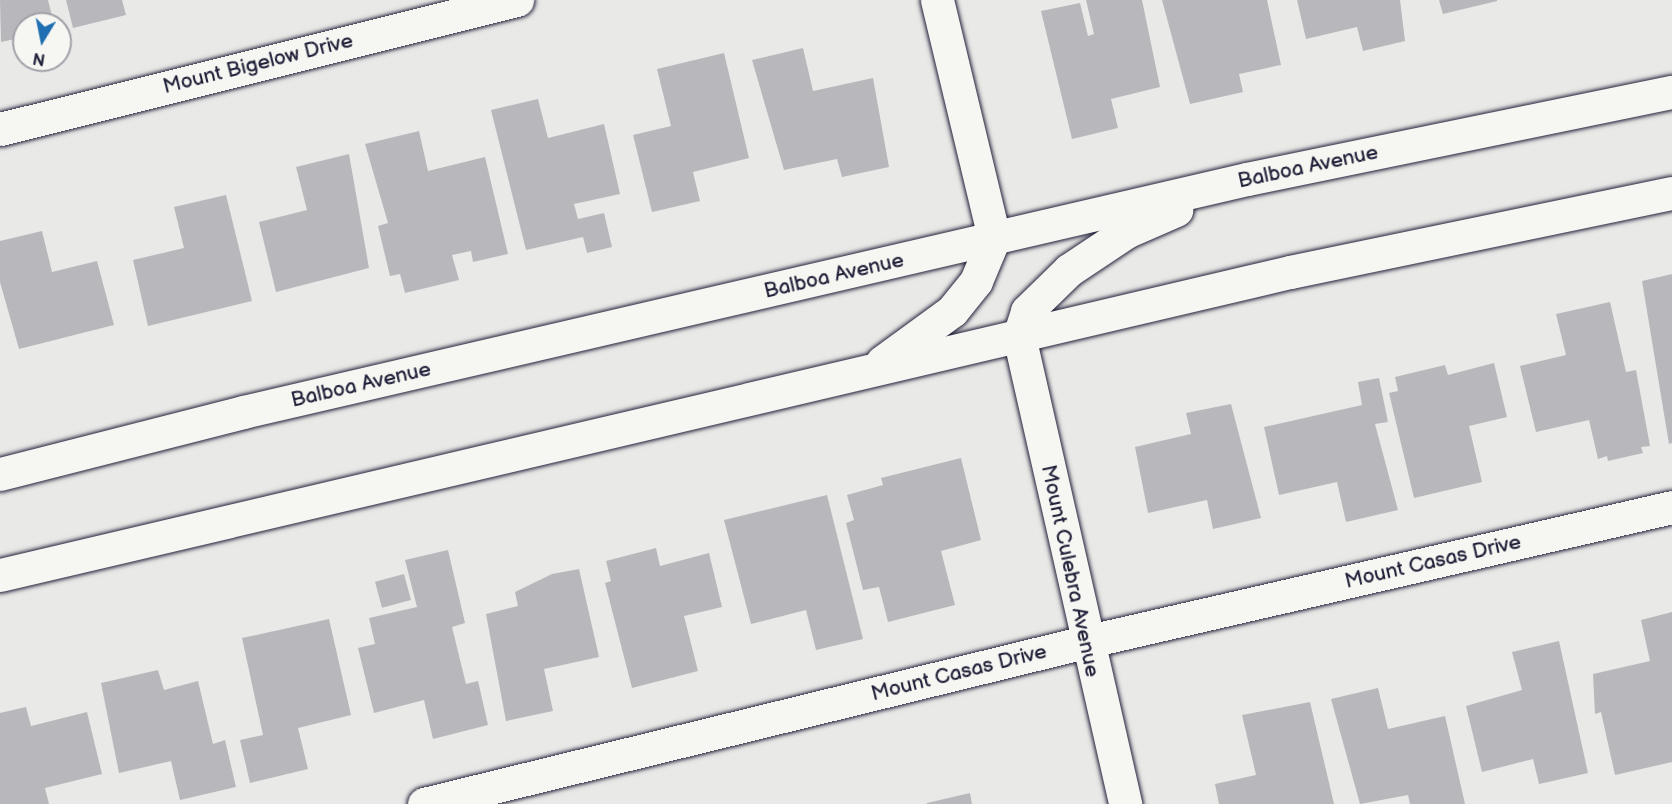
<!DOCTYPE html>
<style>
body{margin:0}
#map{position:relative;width:1672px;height:804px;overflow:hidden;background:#e9e9e7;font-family:"Balsamiq Sans",sans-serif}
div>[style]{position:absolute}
.building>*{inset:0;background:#b8b8bc;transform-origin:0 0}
.roads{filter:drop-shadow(0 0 2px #22223b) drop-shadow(0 0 2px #22223b)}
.street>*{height:33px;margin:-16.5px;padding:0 16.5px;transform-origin:16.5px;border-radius:16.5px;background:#f6f6f2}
.secondary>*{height:33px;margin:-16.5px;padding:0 16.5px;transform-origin:16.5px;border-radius:16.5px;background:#f6f6f2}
.primary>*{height:33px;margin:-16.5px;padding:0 16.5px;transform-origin:16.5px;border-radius:16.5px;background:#f6f6f2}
span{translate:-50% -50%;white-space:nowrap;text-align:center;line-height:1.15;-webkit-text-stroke:4.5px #f6f6f2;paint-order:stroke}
.street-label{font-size:21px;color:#22223b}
.north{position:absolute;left:12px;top:12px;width:60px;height:60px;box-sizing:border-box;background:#f6f6f2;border:2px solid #a1a1a9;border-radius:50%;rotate:190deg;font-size:16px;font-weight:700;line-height:24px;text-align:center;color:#22223b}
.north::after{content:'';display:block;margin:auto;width:21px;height:27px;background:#1f6fb2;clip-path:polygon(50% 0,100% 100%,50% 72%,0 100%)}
</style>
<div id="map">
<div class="building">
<div style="clip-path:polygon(0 0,48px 0,54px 24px,24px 24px,24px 37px,1px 42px)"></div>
<div style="clip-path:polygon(66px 0,122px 0,126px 15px,73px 28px)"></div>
<div style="clip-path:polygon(1086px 0,1142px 0,1160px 87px,1111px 99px,1118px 128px,1072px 139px,1041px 11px,1080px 3px,1088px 36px,1094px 34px)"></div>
<div style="clip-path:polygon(1162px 0,1267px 0,1281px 65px,1239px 74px,1243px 92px,1190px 104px)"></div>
<div style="clip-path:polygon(1297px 0,1400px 0,1405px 41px,1363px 51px,1357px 27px,1306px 39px)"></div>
<div style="clip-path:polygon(1439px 0,1497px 0,1497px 1px,1443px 14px)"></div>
<div style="clip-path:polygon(803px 48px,813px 91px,873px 78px,889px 167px,842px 177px,837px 159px,784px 170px,752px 60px)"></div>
<div style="clip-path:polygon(724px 53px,749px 158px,693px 172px,700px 201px,652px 212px,633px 135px,671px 126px,657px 69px)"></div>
<div style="clip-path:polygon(538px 99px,548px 138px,604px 124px,620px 194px,574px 204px,578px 219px,604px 213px,612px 247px,587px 253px,583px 237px,526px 250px,491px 110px)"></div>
<div style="clip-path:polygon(419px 131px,428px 171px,485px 157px,508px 254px,473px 262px,471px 251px,452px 255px,459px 280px,405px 293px,400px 274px,390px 276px,378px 226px,388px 223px,365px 144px)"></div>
<div style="clip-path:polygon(349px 154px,369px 268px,276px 292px,259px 222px,307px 210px,296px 167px)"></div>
<div style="clip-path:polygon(226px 195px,252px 301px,148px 326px,133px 260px,184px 248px,174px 207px)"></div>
<div style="clip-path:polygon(42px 231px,52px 272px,97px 261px,114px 325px,19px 349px,0 282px,0 241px)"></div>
<div style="clip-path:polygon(1672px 274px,1672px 443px,1669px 444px,1642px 281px)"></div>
<div style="clip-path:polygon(1610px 302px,1626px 372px,1636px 370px,1650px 446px,1641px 447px,1643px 453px,1608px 461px,1607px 456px,1598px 459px,1589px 420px,1536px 432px,1520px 366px,1566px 355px,1556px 314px)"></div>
<div style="clip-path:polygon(1494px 363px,1507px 417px,1469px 426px,1482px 482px,1414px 498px,1389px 393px,1398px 391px,1395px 377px,1445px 365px,1448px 375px)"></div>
<div style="clip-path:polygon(1379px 378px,1388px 422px,1375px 424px,1398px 510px,1346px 522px,1337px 482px,1279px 495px,1264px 427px,1362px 405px,1358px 382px)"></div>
<div style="clip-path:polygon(1231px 404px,1261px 518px,1213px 529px,1207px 500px,1148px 513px,1135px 447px,1191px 434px,1186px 413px)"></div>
<div style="clip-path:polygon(961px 458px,981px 540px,941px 551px,955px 605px,888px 622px,879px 587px,863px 590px,846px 523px,854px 520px,847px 495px,883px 485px,881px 478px)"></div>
<div style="clip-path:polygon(827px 495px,863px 639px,816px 650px,806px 610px,751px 624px,724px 520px)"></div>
<div style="clip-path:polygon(656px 548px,660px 566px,709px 553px,722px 607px,684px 616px,698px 671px,632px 688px,605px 583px,611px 581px,606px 561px)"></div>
<div style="clip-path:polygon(448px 550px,465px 623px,452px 627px,466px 684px,478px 681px,488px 725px,433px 739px,424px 700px,374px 713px,358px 648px,375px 644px,369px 618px,417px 607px,405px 560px)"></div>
<div style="clip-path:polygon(579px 569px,599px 657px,544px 669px,553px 711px,506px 721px,486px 614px,518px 606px,515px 592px,552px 574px)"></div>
<div style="left:404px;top:574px;width:27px;height:30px;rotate:75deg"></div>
<div style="clip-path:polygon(1672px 612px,1672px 762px,1615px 775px,1601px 712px,1595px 714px,1593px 674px,1650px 661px,1641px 620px)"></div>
<div style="clip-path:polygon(329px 619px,351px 715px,298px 728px,308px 769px,250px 783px,240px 740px,263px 735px,242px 638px)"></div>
<div style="clip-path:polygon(1559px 641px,1588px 773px,1539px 784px,1533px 759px,1482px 772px,1466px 706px,1522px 690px,1512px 652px)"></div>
<div style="clip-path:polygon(158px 670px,164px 690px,198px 681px,213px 744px,225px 740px,236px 787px,180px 800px,171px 761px,119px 773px,101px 683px)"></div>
<div style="clip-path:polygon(1378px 688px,1388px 729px,1445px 716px,1465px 804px,1410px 804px,1408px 795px,1360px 804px,1331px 699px)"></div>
<div style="clip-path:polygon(1310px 702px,1334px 804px,1219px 804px,1215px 784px,1256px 775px,1242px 715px)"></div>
<div style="clip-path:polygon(26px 707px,31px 726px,87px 712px,102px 774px,45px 788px,49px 804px,0 804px,0 713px)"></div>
<div style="clip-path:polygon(970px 793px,972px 804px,927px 804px,927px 803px)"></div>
</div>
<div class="roads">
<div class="street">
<div style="left:0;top:129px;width:533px;rotate:-14.01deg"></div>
<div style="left:1019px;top:336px;width:480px;rotate:77.2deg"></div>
<div style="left:424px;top:804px;width:681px;rotate:-13.77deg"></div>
<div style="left:1085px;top:642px;width:602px;rotate:-12.95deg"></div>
</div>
<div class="secondary">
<div style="left:937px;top:0;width:245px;rotate:76.5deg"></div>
</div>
<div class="primary">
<div style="left:1019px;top:336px;width:26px;rotate:-72deg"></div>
<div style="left:1027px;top:311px;width:59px;rotate:-44.3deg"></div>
<div style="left:1069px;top:270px;width:69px;rotate:-33.7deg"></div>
<div style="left:1126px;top:232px;width:55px;rotate:-23.7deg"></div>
<div style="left:882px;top:362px;width:87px;rotate:-36.1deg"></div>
<div style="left:952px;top:311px;width:38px;rotate:-51deg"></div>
<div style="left:976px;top:281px;width:47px;rotate:-67.3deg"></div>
<div style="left:0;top:474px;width:251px;rotate:-14.3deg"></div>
<div style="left:243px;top:412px;width:1031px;rotate:-13.07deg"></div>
<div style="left:1247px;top:179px;width:434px;rotate:-11.6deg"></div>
<div style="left:0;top:575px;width:1325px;rotate:-13.22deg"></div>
<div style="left:1290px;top:272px;width:390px;rotate:-11.7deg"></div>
</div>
</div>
<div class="street-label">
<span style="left:258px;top:64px;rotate:-14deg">Mount Bigelow Drive</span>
<span style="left:1308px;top:167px;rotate:-12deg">Balboa Avenue</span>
<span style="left:834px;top:276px;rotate:-13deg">Balboa Avenue</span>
<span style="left:361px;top:385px;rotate:-13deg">Balboa Avenue</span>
<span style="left:1433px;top:562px;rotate:-13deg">Mount Casas Drive</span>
<span style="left:1070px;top:571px;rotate:78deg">Mount Culebra Avenue</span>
<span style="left:959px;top:673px;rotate:-14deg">Mount Casas Drive</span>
</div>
<div class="north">N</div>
</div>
